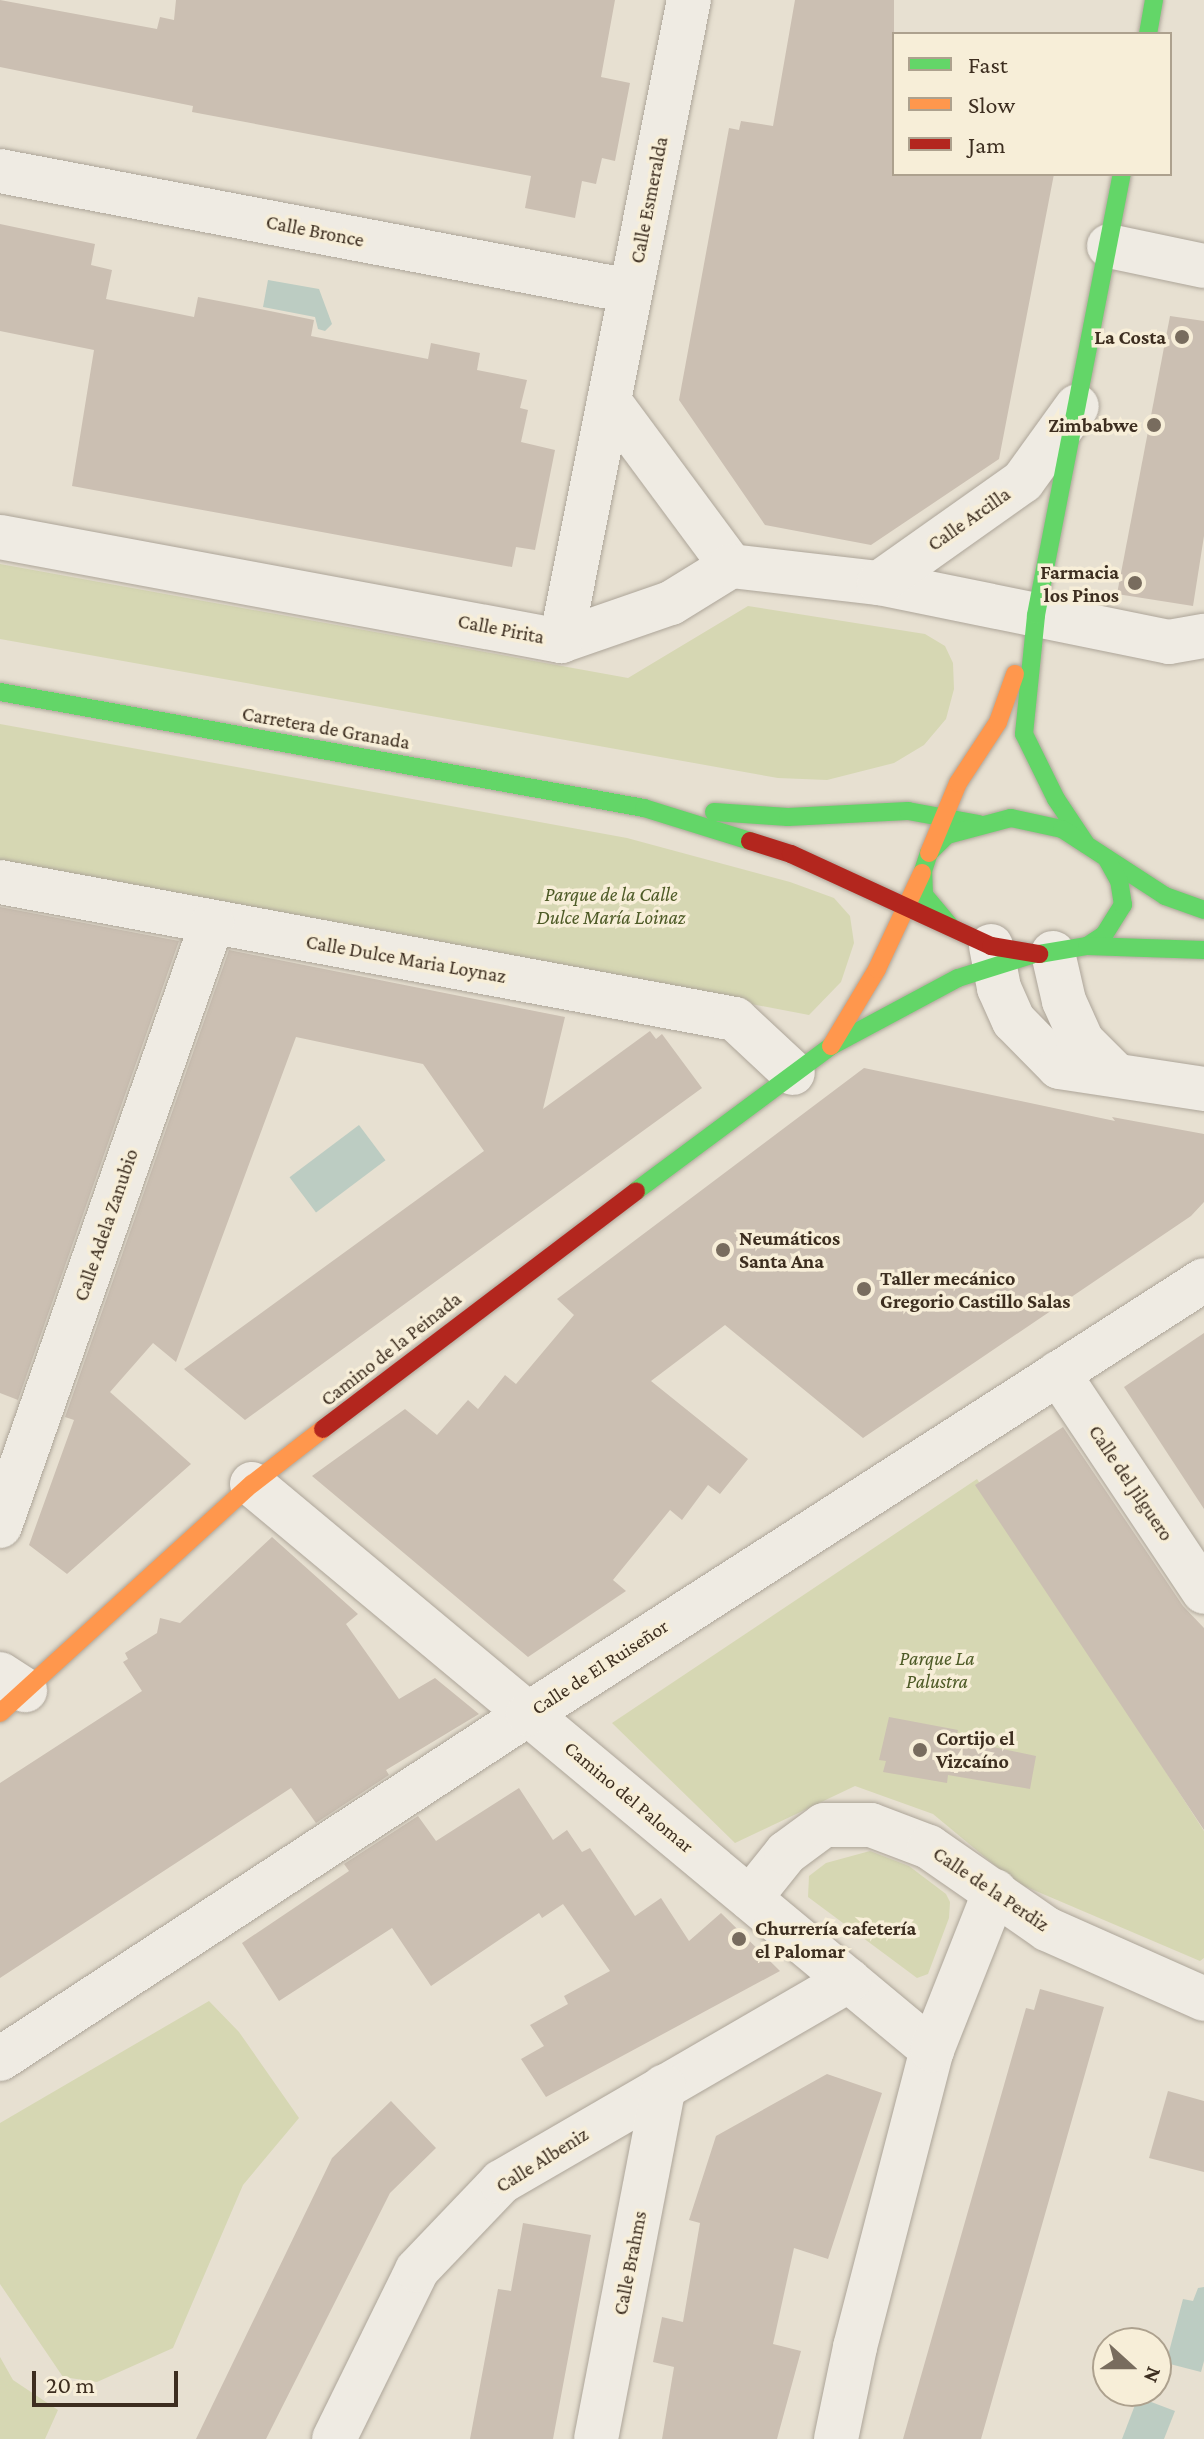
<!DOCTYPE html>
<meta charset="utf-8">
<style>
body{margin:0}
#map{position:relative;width:1204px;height:2439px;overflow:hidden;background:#e7e0d1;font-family:"Crimson Pro",serif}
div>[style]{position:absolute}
.green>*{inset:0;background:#d6d7b3}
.water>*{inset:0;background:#bcccc2;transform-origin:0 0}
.building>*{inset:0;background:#cbbfb2}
.roads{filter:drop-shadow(0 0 2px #ada599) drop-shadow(0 0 2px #ada599)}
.street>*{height:44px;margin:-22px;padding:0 22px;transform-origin:22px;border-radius:22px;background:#efebe3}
.fast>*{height:18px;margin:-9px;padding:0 9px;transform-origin:9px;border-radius:9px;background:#63d668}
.slow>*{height:18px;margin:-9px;padding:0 9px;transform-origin:9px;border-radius:9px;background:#ff974d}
.jam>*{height:18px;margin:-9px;padding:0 9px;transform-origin:9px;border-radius:9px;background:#b3261e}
.dots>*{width:22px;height:22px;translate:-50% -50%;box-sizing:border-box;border:4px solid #f7eed8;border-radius:50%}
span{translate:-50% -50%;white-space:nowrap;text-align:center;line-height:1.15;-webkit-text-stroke:7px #f7eed8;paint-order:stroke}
.street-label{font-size:20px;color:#3d2e20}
.poi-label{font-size:20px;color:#3d2e20;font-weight:700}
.right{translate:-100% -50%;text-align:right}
.left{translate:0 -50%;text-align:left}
.park-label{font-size:20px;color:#4d5a26;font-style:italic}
.legend{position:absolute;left:892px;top:32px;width:280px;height:144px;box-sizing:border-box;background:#f7eed8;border:2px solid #ada18e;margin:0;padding:10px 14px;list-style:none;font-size:24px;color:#3d2e20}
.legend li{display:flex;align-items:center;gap:16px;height:40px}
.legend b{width:40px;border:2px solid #ada18e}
.north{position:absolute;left:1092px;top:2327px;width:80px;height:80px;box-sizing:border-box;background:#f7eed8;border:2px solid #ada18e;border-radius:50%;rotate:111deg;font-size:22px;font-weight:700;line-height:32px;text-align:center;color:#3d2e20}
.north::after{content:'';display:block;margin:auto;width:28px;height:36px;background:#786c5e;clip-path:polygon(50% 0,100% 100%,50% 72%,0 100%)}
.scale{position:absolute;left:32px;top:2371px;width:146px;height:36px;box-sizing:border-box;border:4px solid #3d2e20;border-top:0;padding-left:10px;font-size:24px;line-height:28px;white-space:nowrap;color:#3d2e20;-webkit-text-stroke:6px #f7eed8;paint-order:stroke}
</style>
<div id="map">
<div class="green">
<div style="clip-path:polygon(0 564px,628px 678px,748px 606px,925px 634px,945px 646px,953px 663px,954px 689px,946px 719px,924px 745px,894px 763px,827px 780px,778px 778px,0 639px)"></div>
<div style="clip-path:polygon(0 724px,627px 838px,790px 882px,834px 898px,850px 916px,854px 943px,841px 982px,809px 1015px,0 862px)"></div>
<div style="clip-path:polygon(977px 1479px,1204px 1831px,1204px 1958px,1200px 1961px,1015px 1882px,933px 1814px,855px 1786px,735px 1843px,612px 1723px)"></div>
<div style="clip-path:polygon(870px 1851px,909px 1866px,946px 1894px,950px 1902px,949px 1918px,928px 1974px,917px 1978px,808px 1897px,809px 1876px,826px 1863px)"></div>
<div style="clip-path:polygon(209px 2001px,239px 2032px,299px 2118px,243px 2185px,173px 2348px,97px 2382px,63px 2377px,0 2284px,0 2123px)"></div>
<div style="clip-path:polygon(0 2357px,13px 2380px,58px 2410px,45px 2439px,0 2439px)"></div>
</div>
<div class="water">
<div style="clip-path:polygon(268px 280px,319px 289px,332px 324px,325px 331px,318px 329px,315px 317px,263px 307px)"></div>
<div style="left:359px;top:1125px;width:44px;height:87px;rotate:53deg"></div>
<div style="clip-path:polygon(1204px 2287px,1204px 2361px,1201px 2372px,1166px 2363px,1183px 2299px,1193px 2301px,1198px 2288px)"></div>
<div style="clip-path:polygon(1138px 2397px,1175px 2411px,1164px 2439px,1122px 2439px)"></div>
</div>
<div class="building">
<div style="clip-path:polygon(0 0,157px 29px,160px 17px,174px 20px,176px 0,615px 0,601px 77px,630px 83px,615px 161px,602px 158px,596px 184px,582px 181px,575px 218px,525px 208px,531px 176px,192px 112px,193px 106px,0 67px)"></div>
<div style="clip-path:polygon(795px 0,894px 0,894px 174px,1054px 174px,999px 459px,871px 545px,765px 525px,679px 400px,729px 128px,739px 130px,741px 121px,773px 126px)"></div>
<div style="clip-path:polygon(0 224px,95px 244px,91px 265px,112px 270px,106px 299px,194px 317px,198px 297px,250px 307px,314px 320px,311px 336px,428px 359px,431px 343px,480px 353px,477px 370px,527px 380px,520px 408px,528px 410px,521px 442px,555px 450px,535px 550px,516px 547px,512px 567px,72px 486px,94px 350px,0 331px)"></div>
<div style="clip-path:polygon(1170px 316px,1204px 321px,1204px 536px,1193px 606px,1117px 594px)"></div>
<div style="clip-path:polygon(0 907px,179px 941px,18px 1400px,0 1393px)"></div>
<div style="clip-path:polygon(229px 950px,565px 1017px,543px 1109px,650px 1031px,656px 1039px,662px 1034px,702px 1088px,245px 1420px,184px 1369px,484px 1151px,423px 1064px,296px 1037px,176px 1362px,153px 1343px,110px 1392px,191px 1464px,67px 1574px,29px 1545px,74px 1420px,65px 1417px)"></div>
<div style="clip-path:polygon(864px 1068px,1115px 1121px,1112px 1117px,1204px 1134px,1204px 1202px,1191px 1216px,863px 1438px,725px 1325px,651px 1381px,748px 1459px,720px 1494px,708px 1485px,682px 1520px,670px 1510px,613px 1580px,626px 1591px,528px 1657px,312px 1476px,405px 1409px,437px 1435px,468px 1400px,478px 1409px,505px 1375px,516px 1384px,574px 1315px,557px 1299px)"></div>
<div style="clip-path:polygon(1204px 1333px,1204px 1509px,1124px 1387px)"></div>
<div style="clip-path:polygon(1063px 1427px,1183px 1606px,1204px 1628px,1204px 1830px,975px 1485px)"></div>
<div style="clip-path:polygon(272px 1537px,358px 1614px,346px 1624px,399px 1699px,435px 1678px,479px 1714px,386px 1770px,389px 1775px,316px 1823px,291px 1788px,0 1978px,0 1783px,142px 1691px,123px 1662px,128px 1659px,125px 1653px,157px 1633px,160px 1618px,180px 1623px)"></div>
<div style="clip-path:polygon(889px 1717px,958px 1730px,956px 1739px,1036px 1756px,1030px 1789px,948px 1775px,947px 1783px,883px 1772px,886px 1761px,879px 1760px)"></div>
<div style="clip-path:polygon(519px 1788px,553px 1840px,567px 1830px,582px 1852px,590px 1848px,635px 1916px,661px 1898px,689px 1941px,721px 1913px,780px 1971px,546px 2097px,521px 2059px,544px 2046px,530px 2025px,568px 2004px,564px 1996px,610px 1971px,563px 1904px,542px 1918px,539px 1913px,431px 1986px,392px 1928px,279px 2001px,242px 1943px,349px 1871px,344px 1864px,418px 1816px,436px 1841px)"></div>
<div style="clip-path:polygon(1040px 1989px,1104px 2007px,981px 2439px,903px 2439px,1026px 2008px,1034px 2010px)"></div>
<div style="clip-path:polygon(827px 2074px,882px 2093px,828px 2259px,794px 2248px,773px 2344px,801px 2351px,777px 2439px,662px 2439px,674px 2367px,653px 2362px,662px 2317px,683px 2322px,700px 2223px,689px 2220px,716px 2136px)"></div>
<div style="clip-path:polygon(1168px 2091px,1204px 2101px,1204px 2172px,1149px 2158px)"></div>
<div style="clip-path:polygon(391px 2101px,436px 2148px,390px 2193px,266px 2439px,196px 2439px,332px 2158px)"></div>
<div style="clip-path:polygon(523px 2223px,591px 2235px,553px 2439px,470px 2439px,498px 2289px,511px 2291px)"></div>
</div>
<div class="roads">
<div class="street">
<div style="left:0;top:171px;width:641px;rotate:10.78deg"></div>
<div style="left:1109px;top:246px;width:97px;rotate:11.9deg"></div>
<div style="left:609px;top:401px;width:205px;rotate:53.5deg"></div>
<div style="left:0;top:537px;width:571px;rotate:10.5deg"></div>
<div style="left:561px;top:641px;width:116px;rotate:-19.1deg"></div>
<div style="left:671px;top:603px;width:70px;rotate:-31.7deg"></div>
<div style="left:731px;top:566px;width:149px;rotate:6.6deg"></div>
<div style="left:879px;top:583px;width:296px;rotate:11.5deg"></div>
<div style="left:1169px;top:642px;width:36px;rotate:-10deg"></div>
<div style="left:879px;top:583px;width:176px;rotate:-35.3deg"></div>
<div style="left:1023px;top:481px;width:92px;rotate:-54.2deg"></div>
<div style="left:561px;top:641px;width:654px;rotate:-78.71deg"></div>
<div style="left:0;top:882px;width:748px;rotate:10.56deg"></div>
<div style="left:735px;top:1019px;width:79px;rotate:43deg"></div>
<div style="left:991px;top:946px;width:43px;rotate:79.2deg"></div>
<div style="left:999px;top:988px;width:36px;rotate:66deg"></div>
<div style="left:1014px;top:1021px;width:64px;rotate:45.6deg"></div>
<div style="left:1059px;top:1067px;width:147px;rotate:8.6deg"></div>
<div style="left:1053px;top:953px;width:49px;rotate:77.1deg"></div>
<div style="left:1064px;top:1001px;width:44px;rotate:65.8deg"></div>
<div style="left:1082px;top:1041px;width:45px;rotate:45deg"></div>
<div style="left:1058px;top:1373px;width:263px;rotate:56.3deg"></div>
<div style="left:252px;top:1484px;width:885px;rotate:39.77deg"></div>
<div style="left:0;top:1526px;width:639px;rotate:-70.63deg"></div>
<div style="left:0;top:1674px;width:30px;rotate:33deg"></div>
<div style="left:750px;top:1898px;width:58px;rotate:-51.3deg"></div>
<div style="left:786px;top:1853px;width:47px;rotate:-36.4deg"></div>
<div style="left:824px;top:1825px;width:47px"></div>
<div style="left:871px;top:1825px;width:62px;rotate:20.8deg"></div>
<div style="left:929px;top:1847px;width:144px;rotate:34.8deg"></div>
<div style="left:1047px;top:1929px;width:172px;rotate:24deg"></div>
<div style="left:0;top:2059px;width:631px;rotate:-33.16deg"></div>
<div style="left:528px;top:1714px;width:803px;rotate:-32.7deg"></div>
<div style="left:334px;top:2439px;width:188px;rotate:-63.8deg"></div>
<div style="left:417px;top:2270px;width:122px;rotate:-46.3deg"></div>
<div style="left:501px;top:2182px;width:402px;rotate:-30.1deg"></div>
<div style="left:596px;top:2439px;width:359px;rotate:-79.1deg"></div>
<div style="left:836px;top:2439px;width:94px;rotate:-78.3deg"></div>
<div style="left:855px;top:2347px;width:307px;rotate:-75.5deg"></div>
<div style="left:932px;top:2050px;width:171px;rotate:-68.4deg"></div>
</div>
<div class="fast">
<div style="left:1148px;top:34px;width:35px;rotate:-80deg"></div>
<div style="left:0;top:692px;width:654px;rotate:10.21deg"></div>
<div style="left:644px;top:808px;width:111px;rotate:17.3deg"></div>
<div style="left:714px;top:812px;width:74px;rotate:3.9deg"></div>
<div style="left:788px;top:817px;width:120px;rotate:-2.9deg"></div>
<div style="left:908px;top:811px;width:72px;rotate:10.4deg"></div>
<div style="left:1086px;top:844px;width:54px;rotate:-123.7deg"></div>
<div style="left:1056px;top:799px;width:72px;rotate:-116.2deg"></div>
<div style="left:1024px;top:734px;width:120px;rotate:-84.2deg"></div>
<div style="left:1036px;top:615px;width:449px;rotate:-79deg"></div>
<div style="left:951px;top:927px;width:42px;rotate:-130.2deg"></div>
<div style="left:924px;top:895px;width:24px;rotate:-92deg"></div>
<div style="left:923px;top:871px;width:19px;rotate:-72deg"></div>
<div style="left:929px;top:853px;width:25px;rotate:-45deg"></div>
<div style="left:947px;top:835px;width:66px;rotate:-14.9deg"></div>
<div style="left:1011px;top:818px;width:52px;rotate:12.2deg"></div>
<div style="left:1062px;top:829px;width:123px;rotate:33deg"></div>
<div style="left:1165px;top:896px;width:41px;rotate:19.7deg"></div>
<div style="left:1087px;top:946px;width:20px;rotate:-33deg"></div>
<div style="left:1104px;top:935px;width:36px;rotate:-58deg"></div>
<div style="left:1123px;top:905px;width:24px;rotate:-99deg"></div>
<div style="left:1119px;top:881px;width:26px;rotate:-119deg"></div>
<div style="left:1039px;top:954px;width:49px;rotate:-9.5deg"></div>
<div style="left:1087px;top:946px;width:117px;rotate:2deg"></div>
<div style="left:636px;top:1191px;width:243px;rotate:-36.6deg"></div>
<div style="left:831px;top:1046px;width:144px;rotate:-28.2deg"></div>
<div style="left:958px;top:978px;width:77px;rotate:-17.5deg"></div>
</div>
<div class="slow">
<div style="left:929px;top:853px;width:76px;rotate:-67.5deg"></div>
<div style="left:958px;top:783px;width:73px;rotate:-56.7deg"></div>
<div style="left:998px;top:722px;width:51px;rotate:-70.5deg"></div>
<div style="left:831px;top:1046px;width:90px;rotate:-59.1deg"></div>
<div style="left:877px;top:969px;width:106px;rotate:-64.9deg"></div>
<div style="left:0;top:1713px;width:341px;rotate:-42.3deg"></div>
<div style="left:252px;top:1484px;width:90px;rotate:-37.8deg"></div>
</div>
<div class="jam">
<div style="left:750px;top:841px;width:43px;rotate:17.6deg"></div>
<div style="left:791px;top:854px;width:220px;rotate:24.7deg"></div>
<div style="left:991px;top:946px;width:49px;rotate:9.5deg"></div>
<div style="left:323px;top:1429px;width:393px;rotate:-37.2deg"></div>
</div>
</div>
<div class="dots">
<div style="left:1182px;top:337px;background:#786c5e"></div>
<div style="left:1154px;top:425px;background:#786c5e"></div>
<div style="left:1135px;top:583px;background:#786c5e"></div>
<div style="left:723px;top:1250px;background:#786c5e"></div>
<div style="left:864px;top:1289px;background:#786c5e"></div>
<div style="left:920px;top:1750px;background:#786c5e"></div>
<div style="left:739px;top:1939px;background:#786c5e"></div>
</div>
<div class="street-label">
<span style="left:649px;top:200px;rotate:-79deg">Calle Esmeralda</span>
<span style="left:315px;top:231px;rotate:11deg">Calle Bronce</span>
<span style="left:969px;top:519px;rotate:-35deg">Calle Arcilla</span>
<span style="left:501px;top:629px;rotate:11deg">Calle Pirita</span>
<span style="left:326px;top:728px;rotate:10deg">Carretera de Granada</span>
<span style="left:406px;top:959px;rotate:10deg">Calle Dulce Maria Loynaz</span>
<span style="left:106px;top:1225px;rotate:-71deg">Calle Adela Zanubio</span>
<span style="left:391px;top:1349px;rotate:-38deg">Camino de la Peinada</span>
<span style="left:1131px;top:1483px;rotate:56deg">Calle del Jilguero</span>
<span style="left:600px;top:1667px;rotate:-33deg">Calle de El Ruiseñor</span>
<span style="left:629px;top:1797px;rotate:40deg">Camino del Palomar</span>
<span style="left:991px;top:1889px;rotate:34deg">Calle de la Perdiz</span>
<span style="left:542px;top:2160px;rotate:-32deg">Calle Albeniz</span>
<span style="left:630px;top:2263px;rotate:-79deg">Calle Brahms</span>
</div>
<div class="poi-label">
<span class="right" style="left:1166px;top:337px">La Costa</span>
<span class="right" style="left:1138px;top:425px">Zimbabwe</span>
<span class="right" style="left:1119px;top:584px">Farmacia<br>los Pinos</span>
<span class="left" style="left:739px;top:1250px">Neumáticos<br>Santa Ana</span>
<span class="left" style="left:880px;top:1290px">Taller mecánico<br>Gregorio Castillo Salas</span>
<span class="left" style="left:936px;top:1750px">Cortijo el<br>Vizcaíno</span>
<span class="left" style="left:755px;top:1940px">Churrería cafetería<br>el Palomar</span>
</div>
<div class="park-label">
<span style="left:611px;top:906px">Parque de la Calle<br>Dulce María Loinaz</span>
<span style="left:937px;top:1670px">Parque La<br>Palustra</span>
</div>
<ul class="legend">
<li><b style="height:10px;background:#63d668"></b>Fast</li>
<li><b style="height:10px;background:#ff974d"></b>Slow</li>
<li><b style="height:10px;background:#b3261e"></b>Jam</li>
</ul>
<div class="north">N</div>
<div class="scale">20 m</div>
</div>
